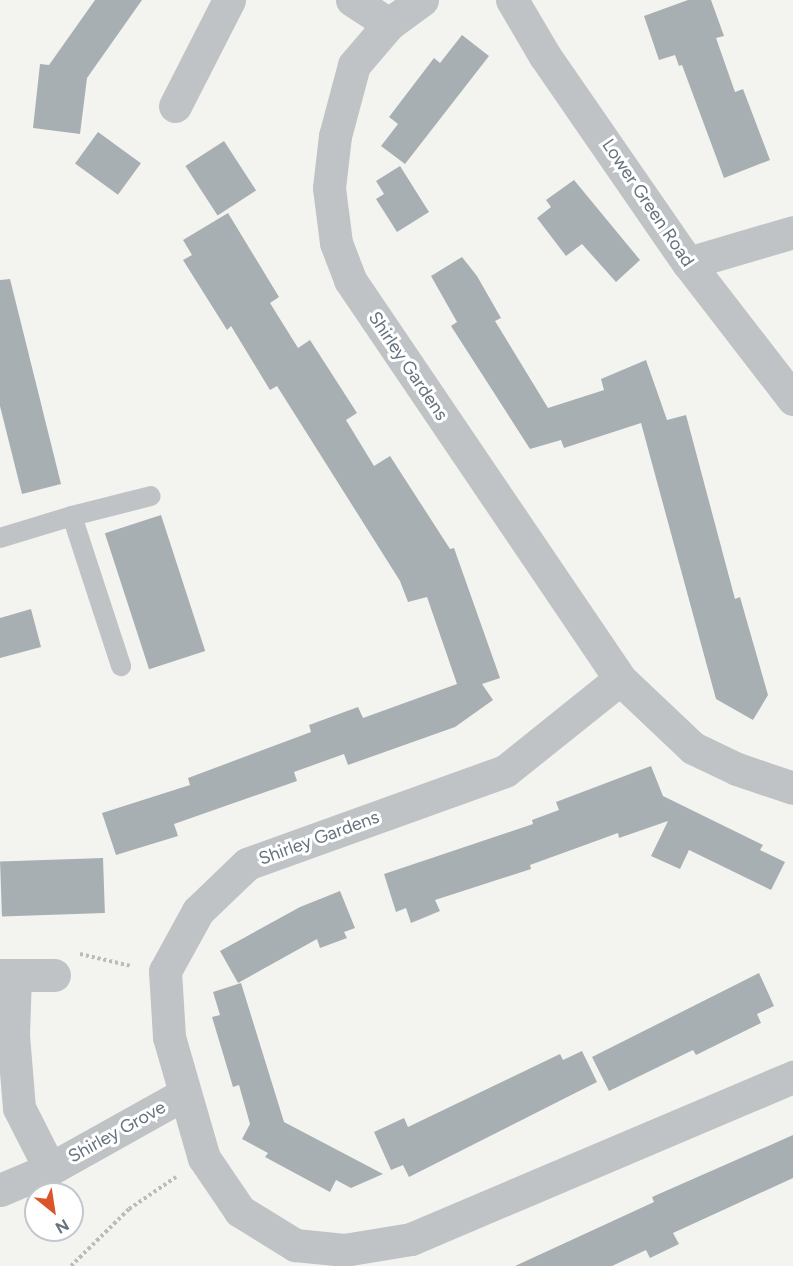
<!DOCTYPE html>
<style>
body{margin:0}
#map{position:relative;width:793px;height:1266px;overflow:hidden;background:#f3f4ef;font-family:Figtree,sans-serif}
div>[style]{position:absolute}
.building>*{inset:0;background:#a8afb3;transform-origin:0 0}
.path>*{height:4px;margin-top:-2px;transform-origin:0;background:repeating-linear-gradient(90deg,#b9bbbd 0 3px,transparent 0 6px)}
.service>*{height:20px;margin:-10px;padding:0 10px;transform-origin:10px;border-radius:10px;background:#bfc3c6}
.minor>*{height:33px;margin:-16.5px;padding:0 16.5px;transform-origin:16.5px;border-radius:16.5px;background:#bfc3c6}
span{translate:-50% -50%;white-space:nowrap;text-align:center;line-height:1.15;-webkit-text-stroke:6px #fff;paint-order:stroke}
.street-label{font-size:18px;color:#64737f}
.north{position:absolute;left:24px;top:1182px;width:60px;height:60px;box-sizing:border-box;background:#fff;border:2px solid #c1c7cc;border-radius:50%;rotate:150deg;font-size:16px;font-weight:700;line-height:24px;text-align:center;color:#64737f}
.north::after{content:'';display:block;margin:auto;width:21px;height:27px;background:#da5529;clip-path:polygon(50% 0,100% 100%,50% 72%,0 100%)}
</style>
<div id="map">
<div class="building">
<div style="clip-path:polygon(95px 0,142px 0,87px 78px,80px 134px,33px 128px,40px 64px,49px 65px)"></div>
<div style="clip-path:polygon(688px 0,711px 0,724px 36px,716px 38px,735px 92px,743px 89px,770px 160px,724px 178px,682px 65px,679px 66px,675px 55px,659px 60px,644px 16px)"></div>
<div style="clip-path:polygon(462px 35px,489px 56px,405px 164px,381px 146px,398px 124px,389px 117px,434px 58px,440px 63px)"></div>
<div style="left:98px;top:132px;width:53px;height:39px;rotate:36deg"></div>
<div style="left:224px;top:141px;width:59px;height:46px;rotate:57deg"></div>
<div style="clip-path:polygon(400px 166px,429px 212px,397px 232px,376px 199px,384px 194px,376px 181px)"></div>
<div style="clip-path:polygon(574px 180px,640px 260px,616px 282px,582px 244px,566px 256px,537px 218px,551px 207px,546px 200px)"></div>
<div style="clip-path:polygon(228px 213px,279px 297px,270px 303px,298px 348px,310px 340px,357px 413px,346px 420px,374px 466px,390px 456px,450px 549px,454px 548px,500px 678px,482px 684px,493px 700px,455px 727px,348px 765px,344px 754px,294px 772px,297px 781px,174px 824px,178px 836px,116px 855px,102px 813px,190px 785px,188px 778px,311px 732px,309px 725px,358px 707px,363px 718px,457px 684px,427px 597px,408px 602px,400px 581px,277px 386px,270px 390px,231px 326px,227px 330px,183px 260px,192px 255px,183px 240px)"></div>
<div style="clip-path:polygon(462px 257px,477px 276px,501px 318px,495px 321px,548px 408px,604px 390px,601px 379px,646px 360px,667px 420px,686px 415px,735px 599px,740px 597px,768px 695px,753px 720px,716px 699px,641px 423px,564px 448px,561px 440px,530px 449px,451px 326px,457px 322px,431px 276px)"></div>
<div style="clip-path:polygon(10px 279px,61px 484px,22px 494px,0 406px,0 280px)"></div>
<div style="left:161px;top:515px;width:143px;height:59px;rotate:72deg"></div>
<div style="clip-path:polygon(31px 609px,41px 647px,0 658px,0 618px)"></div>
<div style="clip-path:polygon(651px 766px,663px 796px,763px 845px,760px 850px,785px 862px,771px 890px,689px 850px,680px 869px,651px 856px,668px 821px,619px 838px,618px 833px,530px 865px,531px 869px,435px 900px,440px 911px,411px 923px,406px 908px,396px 912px,384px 874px,533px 824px,532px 820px,559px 810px,556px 802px)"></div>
<div style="left:103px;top:858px;width:55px;height:103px;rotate:88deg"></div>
<div style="clip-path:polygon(340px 891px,355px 928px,344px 932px,347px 938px,320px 948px,317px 939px,238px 983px,220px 951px,300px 907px)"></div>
<div style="clip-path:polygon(759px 973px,774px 1006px,757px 1014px,761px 1023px,696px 1055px,693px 1050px,609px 1091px,592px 1057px)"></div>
<div style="clip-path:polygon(241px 983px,284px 1122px,383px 1174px,351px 1188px,336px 1180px,330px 1192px,265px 1157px,268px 1153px,242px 1139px,250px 1124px,239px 1085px,233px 1087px,212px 1017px,220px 1015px,213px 992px)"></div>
<div style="clip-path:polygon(582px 1051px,597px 1082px,409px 1177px,403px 1165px,391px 1170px,374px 1132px,404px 1118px,408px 1127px,560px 1054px,563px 1060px)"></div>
<div style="clip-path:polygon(793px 1135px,793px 1178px,673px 1233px,679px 1244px,650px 1258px,646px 1250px,612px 1266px,515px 1266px,654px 1202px,652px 1197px)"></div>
</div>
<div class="path">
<div style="left:80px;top:954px;width:52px;rotate:13.2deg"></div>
<div style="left:71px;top:1266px;width:81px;rotate:-44.5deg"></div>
<div style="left:129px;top:1209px;width:57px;rotate:-34.2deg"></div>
</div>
<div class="service">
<div style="left:72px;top:516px;width:81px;rotate:-14.2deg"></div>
<div style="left:0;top:538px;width:75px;rotate:-17deg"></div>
<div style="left:72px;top:516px;width:158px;rotate:71.9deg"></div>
</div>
<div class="minor">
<div style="left:352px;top:0;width:44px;rotate:33deg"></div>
<div style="left:422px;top:0;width:41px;rotate:144deg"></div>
<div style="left:389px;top:24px;width:54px;rotate:130.5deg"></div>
<div style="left:354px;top:65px;width:73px;rotate:105deg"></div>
<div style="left:335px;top:136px;width:52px;rotate:96.6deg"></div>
<div style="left:329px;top:188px;width:55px;rotate:82.7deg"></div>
<div style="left:336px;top:243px;width:40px;rotate:69deg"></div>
<div style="left:350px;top:280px;width:482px;rotate:55.9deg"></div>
<div style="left:620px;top:679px;width:100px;rotate:43.4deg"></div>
<div style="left:693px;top:748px;width:49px;rotate:25.5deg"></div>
<div style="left:737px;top:769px;width:59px;rotate:18.7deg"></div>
<div style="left:512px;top:0;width:65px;rotate:59.5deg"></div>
<div style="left:545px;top:56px;width:252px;rotate:55.4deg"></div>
<div style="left:688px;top:263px;width:172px;rotate:52.3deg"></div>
<div style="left:175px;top:106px;width:119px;rotate:-63deg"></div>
<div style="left:688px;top:263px;width:109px;rotate:-16.4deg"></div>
<div style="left:620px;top:679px;width:147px;rotate:141.3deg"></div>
<div style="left:505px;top:771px;width:274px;rotate:160.2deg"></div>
<div style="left:247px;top:864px;width:68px;rotate:136.2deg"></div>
<div style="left:198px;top:911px;width:68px;rotate:118.8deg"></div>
<div style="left:165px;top:971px;width:66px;rotate:86.5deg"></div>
<div style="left:169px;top:1037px;width:126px;rotate:73.9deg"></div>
<div style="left:204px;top:1158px;width:64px;rotate:55.8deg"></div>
<div style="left:240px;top:1211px;width:65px;rotate:31.7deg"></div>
<div style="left:295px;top:1245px;width:49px;rotate:5.8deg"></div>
<div style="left:344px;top:1250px;width:68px;rotate:-9.3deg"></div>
<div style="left:411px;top:1239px;width:415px;rotate:-23deg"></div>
<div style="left:0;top:975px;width:54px"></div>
<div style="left:15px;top:975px;width:60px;rotate:91.9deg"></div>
<div style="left:13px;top:1035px;width:73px;rotate:85.3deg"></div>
<div style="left:19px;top:1108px;width:68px;rotate:63.1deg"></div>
<div style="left:0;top:1190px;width:54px;rotate:-22.8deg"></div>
<div style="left:50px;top:1169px;width:154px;rotate:-29.2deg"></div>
</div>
<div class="street-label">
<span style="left:648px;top:203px;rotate:56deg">Lower Green Road</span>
<span style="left:408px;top:366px;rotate:56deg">Shirley Gardens</span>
<span style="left:319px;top:838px;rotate:-20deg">Shirley Gardens</span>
<span style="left:117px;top:1132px;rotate:-29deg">Shirley Grove</span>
</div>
<div class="north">N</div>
</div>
